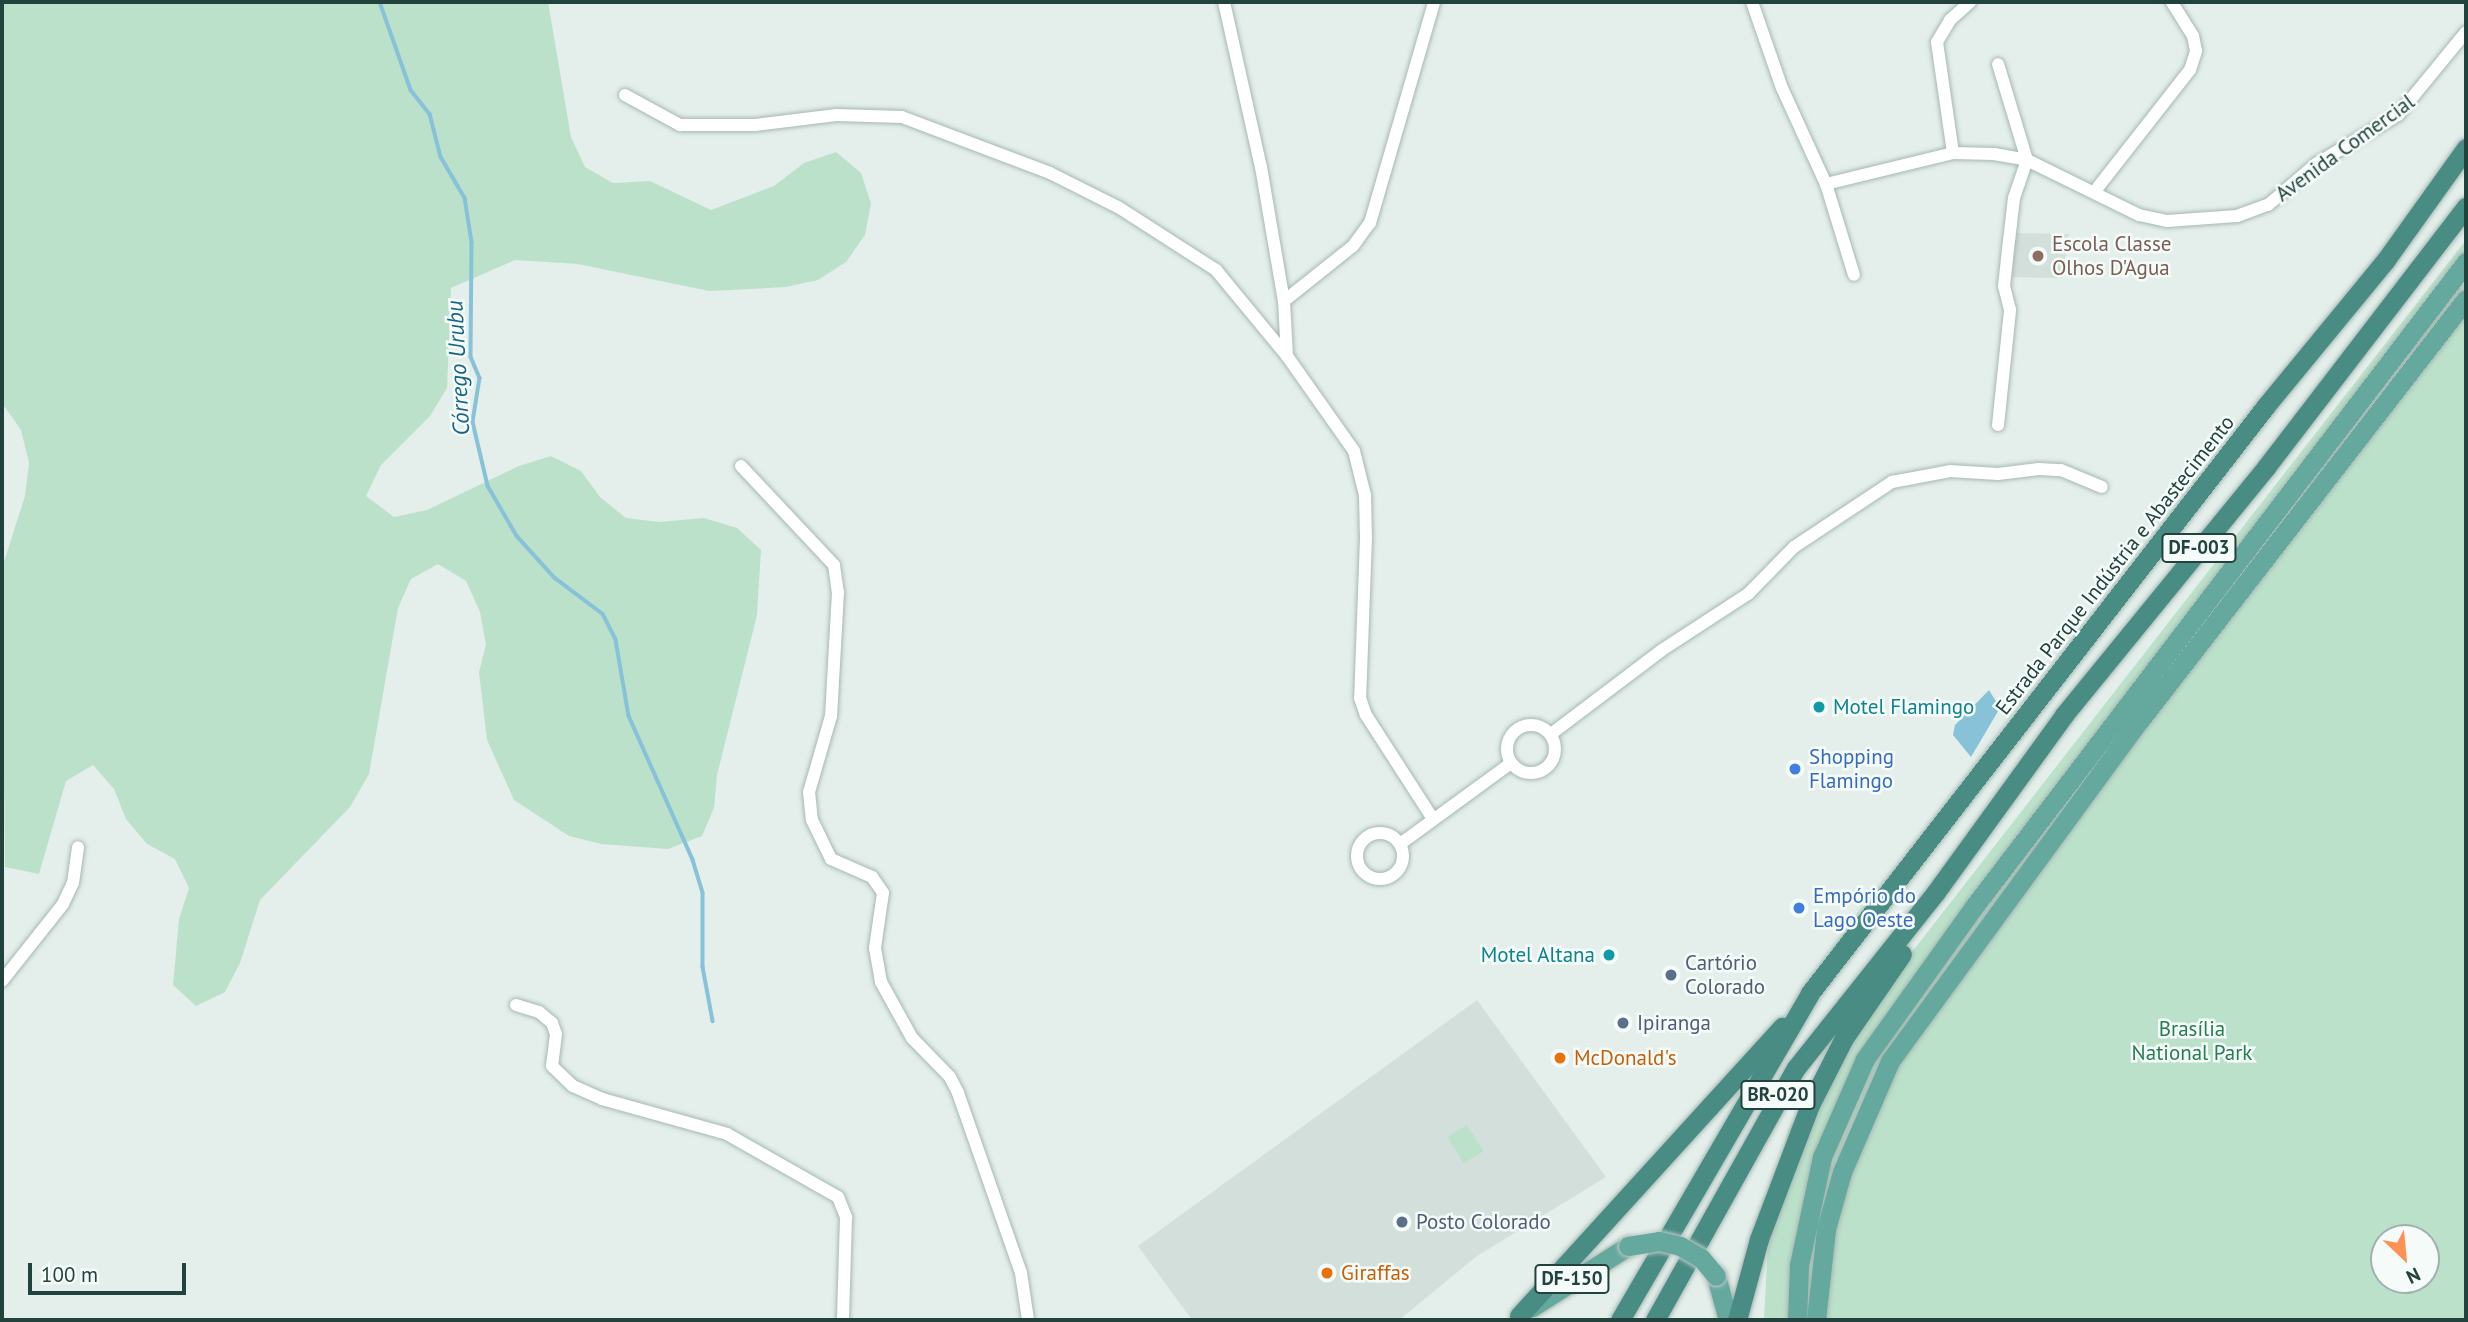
<!DOCTYPE html>
<meta charset="utf-8">
<style>
body{margin:0}
#map{position:relative;width:2468px;height:1322px;overflow:hidden;background:#e4efeb;font-family:"PT Sans",sans-serif}
div>[style]{position:absolute}
.built>*{inset:0;background:#d2dfda}
.green>*{inset:0;background:#bce1ca;transform-origin:0 0}
.water>*{inset:0;background:#88c2d8}
.stream>*{height:3.5px;margin:-1.75px;padding:0 1.75px;transform-origin:1.75px;border-radius:1.75px;background:#88c2d8}
.roads{filter:drop-shadow(0 0 2px #a6b8b3) drop-shadow(0 0 2px #a6b8b3)}
.minor>*{height:12px;margin:-6px;padding:0 6px;transform-origin:6px;border-radius:6px;background:#fff}
.minor>.ring{margin:-6px;padding:0;box-sizing:content-box;background:none;border:12px solid #fff;border-radius:50%}
.primary>*{height:19px;margin:-9.5px;padding:0 9.5px;transform-origin:9.5px;border-radius:9.5px;background:#65a89e}
.trunk>*{height:19px;margin:-9.5px;padding:0 9.5px;transform-origin:9.5px;border-radius:9.5px;background:#488c84}
.bridges{filter:drop-shadow(0 0 2px #c1cac9) drop-shadow(0 0 2px #c1cac9)}
.primary-bridge>*{height:19px;margin:-9.5px;padding:0 9.5px;transform-origin:9.5px;border-radius:9.5px;background:#65a89e}
.dots>*{width:19px;height:19px;translate:-50% -50%;box-sizing:border-box;border:4px solid #f5fbf9;border-radius:50%}
span{translate:-50% -50%;white-space:nowrap;text-align:center;line-height:1.15;-webkit-text-stroke:5px #f5fbf9;paint-order:stroke}
.shield-label span{padding:2px 5px;background:#f5fbf9;border:2px solid;border-radius:5px;-webkit-text-stroke-width:0}
.shield-label{font-size:19px;color:#22423d;font-weight:700}
.street-label{font-size:21px;color:#22423d}
.education-label{font-size:21px;color:#785e54}
.left{translate:0 -50%;text-align:left}
.culture-label{font-size:21px;color:#0d838f}
.right{translate:-100% -50%;text-align:right}
.shop-label{font-size:21px;color:#366cbe}
.service-label{font-size:21px;color:#4e5e75}
.park-label{font-size:21px;color:#287d53}
.food-label{font-size:21px;color:#c56008}
.water-label{font-size:23px;color:#166584;font-style:italic}
.frame{position:absolute;inset:0;border:4px solid #22423d;pointer-events:none}
.north{position:absolute;left:2370px;top:1224px;width:70px;height:70px;box-sizing:border-box;background:#f5fbf9;border:2px solid #a1b1ae;border-radius:50%;rotate:154deg;font-size:19px;font-weight:700;line-height:28px;text-align:center;color:#22423d}
.north::after{content:'';display:block;margin:auto;width:24px;height:32px;background:#fd9154;clip-path:polygon(50% 0,100% 100%,50% 72%,0 100%)}
.scale{position:absolute;left:28px;top:1263px;width:158px;height:32px;box-sizing:border-box;border:4px solid #22423d;border-top:0;padding-left:9px;font-size:21px;line-height:24px;white-space:nowrap;color:#22423d;-webkit-text-stroke:5px #f5fbf9;paint-order:stroke}
</style>
<div id="map">
<div class="built">
<div style="clip-path:polygon(2012px 233px,2069px 234px,2062px 278px,2008px 277px)"></div>
<div style="clip-path:polygon(1477px 1000px,1606px 1177px,1477px 1256px,1399px 1320px,1192px 1320px,1138px 1246px)"></div>
</div>
<div class="green">
<div style="clip-path:polygon(2px 2px,548px 2px,571px 137px,585px 167px,613px 183px,650px 181px,711px 210px,774px 186px,804px 163px,836px 152px,861px 173px,871px 203px,865px 235px,846px 262px,818px 280px,786px 287px,709px 291px,578px 264px,515px 260px,451px 288px,447px 388px,430px 416px,381px 465px,366px 496px,394px 517px,427px 510px,519px 466px,551px 456px,581px 471px,600px 497px,626px 518px,659px 522px,704px 518px,737px 528px,761px 550px,757px 615px,717px 775px,714px 808px,702px 836px,668px 849px,601px 844px,569px 836px,514px 800px,487px 740px,479px 672px,486px 645px,480px 612px,466px 581px,438px 564px,411px 579px,398px 608px,369px 774px,350px 807px,260px 900px,240px 963px,225px 992px,196px 1006px,173px 985px,179px 919px,189px 888px,175px 859px,147px 844px,126px 819px,114px 789px,93px 765px,66px 781px,39px 874px,5px 867px,2px 568px,25px 496px,29px 463px,21px 430px,2px 403px)"></div>
<div style="clip-path:polygon(evenodd,2466px 240px,2466px 1320px,1764px 1320px,1770px 1206px,1788px 1130px,1849px 1033px,2466px 240px,2384px 1238px,2426px 1238px,2426px 1280px,2384px 1280px,2384px 1238px)"></div>
<div style="left:1467px;top:1125px;width:31px;height:23px;rotate:58deg"></div>
</div>
<div class="water">
<div style="clip-path:polygon(1989px 690px,2000px 708px,1971px 757px,1953px 735px,1955px 725px)"></div>
</div>
<div class="stream">
<div style="left:380px;top:2px;width:93px;rotate:70.6deg"></div>
<div style="left:411px;top:90px;width:31px;rotate:52deg"></div>
<div style="left:430px;top:114px;width:44px;rotate:75.7deg"></div>
<div style="left:441px;top:157px;width:48px;rotate:59.7deg"></div>
<div style="left:465px;top:198px;width:45px;rotate:81deg"></div>
<div style="left:472px;top:242px;width:115px;rotate:90.5deg"></div>
<div style="left:471px;top:357px;width:23px;rotate:67deg"></div>
<div style="left:480px;top:378px;width:45px;rotate:99deg"></div>
<div style="left:473px;top:422px;width:66px;rotate:76.8deg"></div>
<div style="left:488px;top:486px;width:58px;rotate:59.9deg"></div>
<div style="left:517px;top:536px;width:57px;rotate:47.9deg"></div>
<div style="left:555px;top:578px;width:60px;rotate:36.9deg"></div>
<div style="left:603px;top:614px;width:29px;rotate:63deg"></div>
<div style="left:616px;top:640px;width:77px;rotate:80.3deg"></div>
<div style="left:629px;top:716px;width:158px;rotate:66deg"></div>
<div style="left:693px;top:860px;width:34px;rotate:73deg"></div>
<div style="left:703px;top:893px;width:74px;rotate:90deg"></div>
<div style="left:703px;top:967px;width:55px;rotate:79.5deg"></div>
</div>
<div class="roads">
<div class="minor">
<div style="left:1224px;top:2px;width:169px;rotate:77.4deg"></div>
<div style="left:1261px;top:167px;width:136px;rotate:80.3deg"></div>
<div style="left:1284px;top:301px;width:55px;rotate:86.9deg"></div>
<div style="left:1752px;top:2px;width:91px;rotate:70.8deg"></div>
<div style="left:1782px;top:88px;width:106px;rotate:65.4deg"></div>
<div style="left:1826px;top:184px;width:95px;rotate:72.9deg"></div>
<div style="left:625px;top:95px;width:63px;rotate:28.6deg"></div>
<div style="left:680px;top:125px;width:75px"></div>
<div style="left:755px;top:125px;width:82px;rotate:-7deg"></div>
<div style="left:836px;top:115px;width:66px;rotate:1.7deg"></div>
<div style="left:902px;top:117px;width:158px;rotate:20.7deg"></div>
<div style="left:1050px;top:173px;width:76px;rotate:26.6deg"></div>
<div style="left:1118px;top:207px;width:117px;rotate:32.7deg"></div>
<div style="left:1216px;top:270px;width:112px;rotate:50.5deg"></div>
<div style="left:1287px;top:356px;width:116px;rotate:54.8deg"></div>
<div style="left:1354px;top:451px;width:45px;rotate:76deg"></div>
<div style="left:1365px;top:495px;width:43px;rotate:88.7deg"></div>
<div style="left:1366px;top:538px;width:160px;rotate:92.1deg"></div>
<div style="left:1360px;top:698px;width:18px;rotate:71deg"></div>
<div style="left:1366px;top:715px;width:124px;rotate:57.2deg"></div>
<div style="left:1953px;top:153px;width:112px;rotate:-98.2deg"></div>
<div style="left:1937px;top:42px;width:26px;rotate:-59deg"></div>
<div style="left:1950px;top:20px;width:27px;rotate:-42deg"></div>
<div style="left:1826px;top:184px;width:131px;rotate:-13.7deg"></div>
<div style="left:1953px;top:153px;width:41px;rotate:1.4deg"></div>
<div style="left:1994px;top:154px;width:34px;rotate:10deg"></div>
<div style="left:2027px;top:160px;width:125px;rotate:26.2deg"></div>
<div style="left:2139px;top:215px;width:29px;rotate:12deg"></div>
<div style="left:2167px;top:221px;width:70px;rotate:-4.1deg"></div>
<div style="left:2237px;top:216px;width:33px;rotate:-20deg"></div>
<div style="left:2268px;top:205px;width:63px;rotate:-40.5deg"></div>
<div style="left:2316px;top:164px;width:96px;rotate:-30.9deg"></div>
<div style="left:2398px;top:115px;width:107px;rotate:-50.7deg"></div>
<div style="left:2095px;top:191px;width:154px;rotate:-51.9deg"></div>
<div style="left:2190px;top:70px;width:20px;rotate:-72deg"></div>
<div style="left:2196px;top:51px;width:15px;rotate:-101deg"></div>
<div style="left:2193px;top:36px;width:40px;rotate:-122deg"></div>
<div style="left:1284px;top:301px;width:88px;rotate:-38.6deg"></div>
<div style="left:1353px;top:246px;width:29px;rotate:-54deg"></div>
<div style="left:1370px;top:223px;width:230px;rotate:-73.8deg"></div>
<div style="left:1998px;top:425px;width:116px;rotate:-84deg"></div>
<div style="left:2010px;top:310px;width:25px;rotate:-104deg"></div>
<div style="left:2004px;top:286px;width:45px;rotate:-83.7deg"></div>
<div style="left:2009px;top:241px;width:43px;rotate:-83.4deg"></div>
<div style="left:2014px;top:198px;width:40px;rotate:-71.1deg"></div>
<div style="left:2027px;top:160px;width:100px;rotate:-106.8deg"></div>
<div style="left:741px;top:466px;width:136px;rotate:46.8deg"></div>
<div style="left:834px;top:565px;width:27px;rotate:82deg"></div>
<div style="left:838px;top:592px;width:124px;rotate:93.2deg"></div>
<div style="left:831px;top:716px;width:79px;rotate:106.1deg"></div>
<div style="left:809px;top:792px;width:28px;rotate:84deg"></div>
<div style="left:812px;top:820px;width:43px;rotate:64deg"></div>
<div style="left:831px;top:859px;width:45px;rotate:23.7deg"></div>
<div style="left:872px;top:877px;width:19px;rotate:55deg"></div>
<div style="left:883px;top:893px;width:56px;rotate:98.3deg"></div>
<div style="left:875px;top:948px;width:35px;rotate:80deg"></div>
<div style="left:881px;top:982px;width:64px;rotate:61deg"></div>
<div style="left:912px;top:1038px;width:54px;rotate:45.7deg"></div>
<div style="left:950px;top:1077px;width:18px;rotate:63deg"></div>
<div style="left:958px;top:1093px;width:191px;rotate:70.7deg"></div>
<div style="left:1021px;top:1273px;width:48px;rotate:81.5deg"></div>
<div class="ring" style="left:1507px;top:725px;width:36px;height:36px"></div>
<div style="left:1551px;top:734px;width:139px;rotate:-37.1deg"></div>
<div style="left:1662px;top:650px;width:103px;rotate:-33.1deg"></div>
<div style="left:1748px;top:594px;width:66px;rotate:-45.6deg"></div>
<div style="left:1794px;top:547px;width:118px;rotate:-33.6deg"></div>
<div style="left:1892px;top:482px;width:59px;rotate:-10.7deg"></div>
<div style="left:1950px;top:471px;width:48px;rotate:3.6deg"></div>
<div style="left:1998px;top:474px;width:41px;rotate:-7deg"></div>
<div style="left:2039px;top:469px;width:22px;rotate:3deg"></div>
<div style="left:2061px;top:470px;width:44px;rotate:22.5deg"></div>
<div class="ring" style="left:1357px;top:833px;width:34px;height:34px"></div>
<div style="left:1400px;top:844px;width:137px;rotate:-36.1deg"></div>
<div style="left:2px;top:981px;width:98px;rotate:-51.6deg"></div>
<div style="left:63px;top:904px;width:23px;rotate:-65deg"></div>
<div style="left:73px;top:883px;width:36px;rotate:-82deg"></div>
<div style="left:516px;top:1005px;width:24px;rotate:17deg"></div>
<div style="left:539px;top:1012px;width:17px;rotate:40deg"></div>
<div style="left:552px;top:1023px;width:12px;rotate:70deg"></div>
<div style="left:556px;top:1034px;width:32px;rotate:97deg"></div>
<div style="left:552px;top:1066px;width:29px;rotate:44deg"></div>
<div style="left:573px;top:1086px;width:32px;rotate:24deg"></div>
<div style="left:602px;top:1099px;width:130px;rotate:15.6deg"></div>
<div style="left:727px;top:1134px;width:128px;rotate:29.6deg"></div>
<div style="left:838px;top:1197px;width:22px;rotate:68deg"></div>
<div style="left:846px;top:1217px;width:103px;rotate:91.7deg"></div>
</div>
<div class="primary">
<div style="left:1716px;top:1276px;width:46px;rotate:74.7deg"></div>
<div style="left:1532px;top:1307px;width:114px;rotate:-32.4deg"></div>
<div style="left:1797px;top:1320px;width:55px;rotate:-87.9deg"></div>
<div style="left:1799px;top:1265px;width:110px;rotate:-78deg"></div>
<div style="left:1822px;top:1157px;width:107px;rotate:-66.3deg"></div>
<div style="left:1865px;top:1059px;width:186px;rotate:-54.4deg"></div>
<div style="left:1973px;top:908px;width:813px;rotate:-52.65deg"></div>
<div style="left:1816px;top:1320px;width:92px;rotate:-83.7deg"></div>
<div style="left:1826px;top:1229px;width:59px;rotate:-74.3deg"></div>
<div style="left:1842px;top:1172px;width:121px;rotate:-66.6deg"></div>
<div style="left:1890px;top:1061px;width:423px;rotate:-53.8deg"></div>
<div style="left:2140px;top:720px;width:532px;rotate:-52.25deg"></div>
</div>
<div class="trunk">
<div style="left:1519px;top:1316px;width:391px;rotate:-47.7deg"></div>
<div style="left:1620px;top:1320px;width:378px;rotate:-59.8deg"></div>
<div style="left:1810px;top:993px;width:742px;rotate:-52.17deg"></div>
<div style="left:2265px;top:407px;width:189px;rotate:-50.6deg"></div>
<div style="left:2385px;top:261px;width:139px;rotate:-54.4deg"></div>
<div style="left:1655px;top:1320px;width:289px;rotate:-60.8deg"></div>
<div style="left:1796px;top:1068px;width:225px;rotate:-51.5deg"></div>
<div style="left:1936px;top:892px;width:218px;rotate:-54.1deg"></div>
<div style="left:2064px;top:715px;width:321px;rotate:-50.8deg"></div>
<div style="left:2267px;top:466px;width:327px;rotate:-52.5deg"></div>
<div style="left:1737px;top:1320px;width:84px;rotate:-74.8deg"></div>
<div style="left:1759px;top:1239px;width:143px;rotate:-69.2deg"></div>
<div style="left:1810px;top:1105px;width:75px;rotate:-63.1deg"></div>
<div style="left:1844px;top:1038px;width:102px;rotate:-55.4deg"></div>
</div>
</div>
<div class="bridges">
<div class="primary-bridge">
<div style="left:1628px;top:1246px;width:31px;rotate:-9deg"></div>
<div style="left:1659px;top:1241px;width:22px;rotate:13deg"></div>
<div style="left:1680px;top:1246px;width:24px;rotate:30deg"></div>
<div style="left:1701px;top:1258px;width:23px;rotate:50deg"></div>
</div>
</div>
<div class="dots">
<div style="left:2038px;top:256px;background:#8d6e63"></div>
<div style="left:1819px;top:707px;background:#0f9aa8"></div>
<div style="left:1795px;top:769px;background:#3f7fe0"></div>
<div style="left:1799px;top:908px;background:#3f7fe0"></div>
<div style="left:1609px;top:955px;background:#0f9aa8"></div>
<div style="left:1671px;top:975px;background:#5c6f8a"></div>
<div style="left:1623px;top:1023px;background:#5c6f8a"></div>
<div style="left:1560px;top:1058px;background:#e8710a"></div>
<div style="left:1402px;top:1222px;background:#5c6f8a"></div>
<div style="left:1327px;top:1273px;background:#e8710a"></div>
</div>
<div class="shield-label">
<span style="left:2199px;top:548px">DF-003</span>
<span style="left:1778px;top:1095px">BR-020</span>
<span style="left:1572px;top:1279px">DF-150</span>
</div>
<div class="street-label">
<span style="left:2345px;top:148px;rotate:-36deg">Avenida Comercial</span>
<span style="left:2115px;top:565px;rotate:-52deg">Estrada Parque Indústria e Abastecimento</span>
</div>
<div class="education-label">
<span class="left" style="left:2052px;top:256px">Escola Classe<br>Olhos D'Agua</span>
</div>
<div class="culture-label">
<span class="left" style="left:1833px;top:707px">Motel Flamingo</span>
<span class="right" style="left:1595px;top:955px">Motel Altana</span>
</div>
<div class="shop-label">
<span class="left" style="left:1809px;top:769px">Shopping<br>Flamingo</span>
<span class="left" style="left:1813px;top:908px">Empório do<br>Lago Oeste</span>
</div>
<div class="service-label">
<span class="left" style="left:1685px;top:975px">Cartório<br>Colorado</span>
<span class="left" style="left:1637px;top:1023px">Ipiranga</span>
<span class="left" style="left:1416px;top:1222px">Posto Colorado</span>
</div>
<div class="park-label">
<span style="left:2192px;top:1041px">Brasília<br>National Park</span>
</div>
<div class="food-label">
<span class="left" style="left:1574px;top:1058px">McDonald's</span>
<span class="left" style="left:1341px;top:1273px">Giraffas</span>
</div>
<div class="water-label">
<span style="left:458px;top:368px;rotate:-93deg">Córrego Urubu</span>
</div>
<div class="frame"></div>
<div class="north">N</div>
<div class="scale">100 m</div>
</div>
